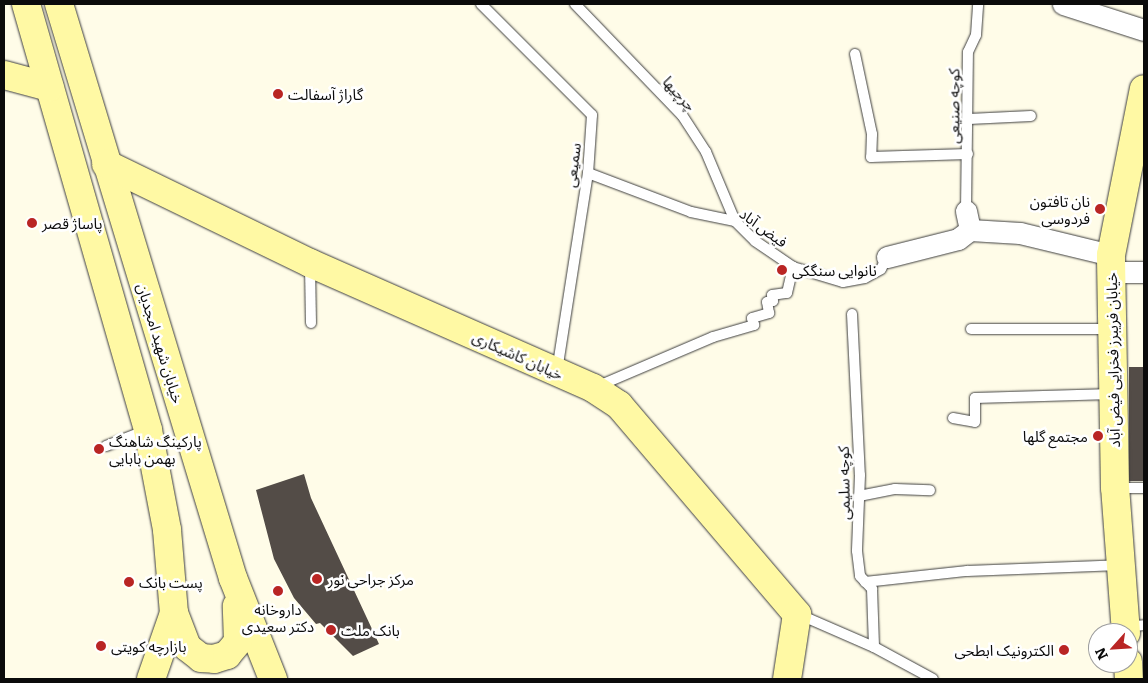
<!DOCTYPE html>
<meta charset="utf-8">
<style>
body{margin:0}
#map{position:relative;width:1148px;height:683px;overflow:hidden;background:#fffce8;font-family:Literata,"Noto Sans Arabic",serif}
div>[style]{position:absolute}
.building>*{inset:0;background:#534c47;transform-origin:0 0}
.roads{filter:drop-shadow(0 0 1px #3e3e3e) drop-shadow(0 0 1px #3e3e3e)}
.lane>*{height:10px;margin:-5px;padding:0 5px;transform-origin:5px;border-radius:5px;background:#fff}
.street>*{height:21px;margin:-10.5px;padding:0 10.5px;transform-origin:10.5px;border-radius:10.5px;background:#fff}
.secondary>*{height:28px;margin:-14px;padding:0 14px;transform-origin:14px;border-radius:14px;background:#fff9a4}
.dots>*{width:14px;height:14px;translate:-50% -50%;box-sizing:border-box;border:2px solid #fff;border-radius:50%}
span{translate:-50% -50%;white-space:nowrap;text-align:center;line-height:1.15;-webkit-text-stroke:5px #fff;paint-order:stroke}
.street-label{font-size:15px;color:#0b0b0b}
.poi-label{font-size:15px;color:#0b0b0b}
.left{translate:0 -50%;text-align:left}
.right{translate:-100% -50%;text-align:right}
.frame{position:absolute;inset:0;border:5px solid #0b0b0b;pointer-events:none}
.north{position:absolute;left:1088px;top:623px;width:50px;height:50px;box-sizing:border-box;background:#fff;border:1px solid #9d9d9d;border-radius:50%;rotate:244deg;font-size:14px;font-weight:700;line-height:20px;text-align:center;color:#0b0b0b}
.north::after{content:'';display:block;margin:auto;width:18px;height:22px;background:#b92524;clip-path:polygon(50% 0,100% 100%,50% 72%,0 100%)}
</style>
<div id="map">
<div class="building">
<div style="left:1129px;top:367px;width:15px;height:114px"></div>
<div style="clip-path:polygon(304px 474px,311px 498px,379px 644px,353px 656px,320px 623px,316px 624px,294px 598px,274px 559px,256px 490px)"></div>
</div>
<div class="roads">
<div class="lane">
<div style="left:481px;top:4px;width:157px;rotate:45deg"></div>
<div style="left:592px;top:115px;width:58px;rotate:93.9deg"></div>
<div style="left:588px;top:173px;width:201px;rotate:98.9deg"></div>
<div style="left:575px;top:4px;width:154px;rotate:46.1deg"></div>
<div style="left:682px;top:115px;width:44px;rotate:57deg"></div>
<div style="left:706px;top:152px;width:75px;rotate:67.2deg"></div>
<div style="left:855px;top:54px;width:82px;rotate:78deg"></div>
<div style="left:872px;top:134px;width:23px;rotate:92deg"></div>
<div style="left:871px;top:157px;width:97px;rotate:-1.8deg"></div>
<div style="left:969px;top:119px;width:62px;rotate:-2.8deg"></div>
<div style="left:588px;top:173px;width:110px;rotate:20.7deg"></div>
<div style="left:691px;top:212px;width:45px;rotate:11.6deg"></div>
<div style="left:735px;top:221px;width:28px;rotate:45deg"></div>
<div style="left:755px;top:241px;width:46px;rotate:34.4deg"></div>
<div style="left:793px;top:267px;width:52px;rotate:16.7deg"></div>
<div style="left:843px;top:282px;width:22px;rotate:-10deg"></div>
<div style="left:865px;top:278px;width:18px;rotate:-29deg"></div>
<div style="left:881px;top:269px;width:13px;rotate:-63deg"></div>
<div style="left:966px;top:211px;width:159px;rotate:-89.3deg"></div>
<div style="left:968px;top:52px;width:19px;rotate:-65deg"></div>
<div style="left:976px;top:35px;width:31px;rotate:-86deg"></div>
<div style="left:310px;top:266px;width:57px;rotate:89deg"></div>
<div style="left:852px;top:314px;width:161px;rotate:87.2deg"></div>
<div style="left:860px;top:475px;width:76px;rotate:92.3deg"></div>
<div style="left:857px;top:551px;width:25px;rotate:83deg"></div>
<div style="left:860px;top:576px;width:18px;rotate:47deg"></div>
<div style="left:872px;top:589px;width:58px;rotate:88deg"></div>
<div style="left:971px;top:329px;width:139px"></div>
<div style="left:596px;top:387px;width:127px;rotate:-23.1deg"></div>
<div style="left:713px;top:337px;width:43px;rotate:-16.3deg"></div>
<div style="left:754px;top:325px;width:7px;rotate:-106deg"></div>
<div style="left:752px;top:318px;width:18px;rotate:-16deg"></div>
<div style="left:769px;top:313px;width:11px;rotate:-100deg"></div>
<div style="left:767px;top:302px;width:6px;rotate:-9deg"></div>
<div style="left:773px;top:301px;width:6px;rotate:-99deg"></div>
<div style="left:772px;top:295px;width:15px;rotate:-8deg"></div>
<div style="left:787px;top:293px;width:27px;rotate:-77deg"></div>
<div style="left:953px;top:418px;width:22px;rotate:10deg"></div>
<div style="left:975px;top:422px;width:24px;rotate:-90deg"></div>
<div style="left:975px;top:398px;width:137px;rotate:-1.7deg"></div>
<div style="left:106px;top:446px;width:44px;rotate:-21.3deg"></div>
<div style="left:1116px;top:488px;width:28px"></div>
<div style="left:859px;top:496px;width:37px;rotate:-11deg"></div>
<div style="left:895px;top:489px;width:35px;rotate:2deg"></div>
<div style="left:865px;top:582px;width:103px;rotate:-6.2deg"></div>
<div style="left:967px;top:571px;width:153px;rotate:-2.2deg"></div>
<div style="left:798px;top:614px;width:83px;rotate:23.5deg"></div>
<div style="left:874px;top:647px;width:67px;rotate:28.5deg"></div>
<div style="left:1126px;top:627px;width:18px;rotate:-6deg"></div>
</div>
<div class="street">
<div style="left:1063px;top:4px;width:85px;rotate:17.8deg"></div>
<div style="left:966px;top:211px;width:19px;rotate:78deg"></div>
<div style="left:887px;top:257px;width:73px;rotate:-14.2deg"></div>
<div style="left:958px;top:239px;width:15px;rotate:-37deg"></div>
<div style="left:970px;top:230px;width:50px;rotate:3.4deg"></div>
<div style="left:1020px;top:233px;width:94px;rotate:13.6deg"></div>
<div style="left:1111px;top:272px;width:33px"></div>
</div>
<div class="secondary">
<div style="left:26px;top:4px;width:443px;rotate:74deg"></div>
<div style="left:148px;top:430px;width:102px;rotate:79.2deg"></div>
<div style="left:167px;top:530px;width:83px;rotate:85.2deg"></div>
<div style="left:174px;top:613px;width:70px;rotate:109.2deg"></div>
<div style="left:59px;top:4px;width:600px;rotate:73.14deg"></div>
<div style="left:233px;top:578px;width:109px;rotate:68.4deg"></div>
<div style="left:4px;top:75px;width:47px;rotate:14.9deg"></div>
<div style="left:106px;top:164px;width:227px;rotate:25.9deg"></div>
<div style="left:310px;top:263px;width:309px;rotate:23.8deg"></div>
<div style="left:593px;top:388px;width:31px;rotate:33deg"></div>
<div style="left:619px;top:405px;width:275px;rotate:49.6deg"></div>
<div style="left:797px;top:614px;width:66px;rotate:98.7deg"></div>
<div style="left:174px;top:613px;width:36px;rotate:69deg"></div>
<div style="left:187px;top:647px;width:18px;rotate:38deg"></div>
<div style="left:201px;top:658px;width:13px;rotate:4deg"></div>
<div style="left:214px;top:659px;width:14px;rotate:-17deg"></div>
<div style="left:227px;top:655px;width:17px;rotate:-50deg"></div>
<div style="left:238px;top:642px;width:36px;rotate:-92deg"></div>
<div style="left:1126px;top:633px;width:145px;rotate:-94.3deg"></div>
<div style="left:1115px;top:488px;width:233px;rotate:-91deg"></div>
<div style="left:1111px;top:255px;width:169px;rotate:-78.8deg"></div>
<div style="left:1128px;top:662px;width:17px;rotate:87deg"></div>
</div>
</div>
<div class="dots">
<div style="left:278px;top:94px;background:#b92524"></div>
<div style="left:1100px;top:209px;background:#b92524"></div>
<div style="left:32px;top:223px;background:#b92524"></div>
<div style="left:782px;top:270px;background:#b92524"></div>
<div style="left:1098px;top:436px;background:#b92524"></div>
<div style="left:99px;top:449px;background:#b92524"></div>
<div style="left:317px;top:579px;background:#b92524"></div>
<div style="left:129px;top:582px;background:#b92524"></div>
<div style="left:278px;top:591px;background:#b92524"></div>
<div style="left:331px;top:630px;background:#b92524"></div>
<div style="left:101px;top:646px;background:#b92524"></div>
<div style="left:1064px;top:650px;background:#b92524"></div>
</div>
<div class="street-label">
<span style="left:680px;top:93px;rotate:48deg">چرچیها</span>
<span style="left:953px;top:106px;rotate:-90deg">کوچه صنیعی</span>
<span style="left:572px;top:165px;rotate:-83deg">سمیعی</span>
<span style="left:764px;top:227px;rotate:36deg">فیض آباد</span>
<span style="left:161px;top:343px;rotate:73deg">خیابان شهید امجدیان</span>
<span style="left:518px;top:355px;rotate:24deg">خیابان کاشیکاری</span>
<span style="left:1112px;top:360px;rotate:-91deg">خیابان فریبرز فخرایی فیض آباد</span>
<span style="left:843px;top:483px;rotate:-91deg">کوچه سلیمی</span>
</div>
<div class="poi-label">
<span class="left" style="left:288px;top:94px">گاراژ آسفالت</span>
<span class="right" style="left:1090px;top:209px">نان تافتون<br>فردوسی</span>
<span class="left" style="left:42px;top:223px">پاساژ قصر</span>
<span class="left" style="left:792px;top:270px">نانوایی سنگکی</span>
<span class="right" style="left:1088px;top:436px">مجتمع گلها</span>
<span class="left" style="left:109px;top:449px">پارکینگ شاهنگ<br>بهمن بابایی</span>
<span class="left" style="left:328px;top:579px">مرکز جراحی نور</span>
<span class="left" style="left:139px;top:582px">پست بانک</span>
<span style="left:278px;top:617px">داروخانه<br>دکتر سعیدی</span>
<span class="left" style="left:341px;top:630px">بانک ملت</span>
<span class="left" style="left:111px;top:646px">بازارچه کویتی</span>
<span class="right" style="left:1054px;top:650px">الکترونیک ابطحی</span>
</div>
<div class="frame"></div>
<div class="north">N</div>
</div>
